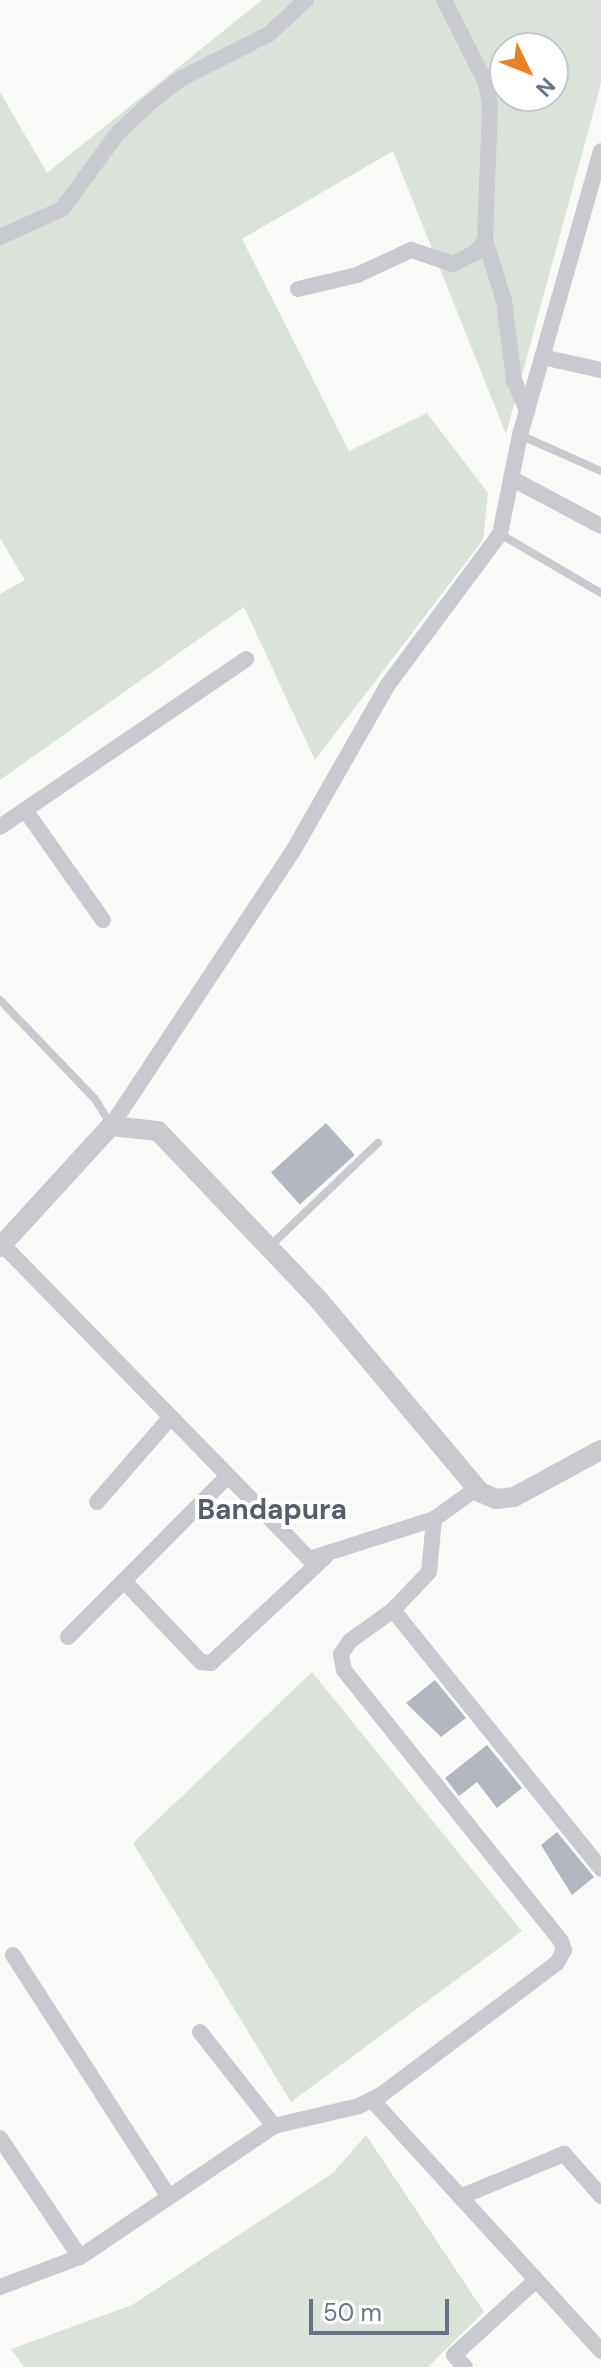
<!DOCTYPE html>
<style>
body{margin:0}
#map{position:relative;width:601px;height:2367px;overflow:hidden;background:#f9faf8;font-family:"DM Sans",sans-serif}
div>[style]{position:absolute}
.green>*{inset:0;background:#dae2d9}
.building>*{inset:0;background:#b2b7c0;transform-origin:0 0}
.service>*{height:8px;margin:-4px;padding:0 4px;transform-origin:4px;border-radius:4px;background:#c8cacf}
.minor>*{height:16px;margin:-8px;padding:0 8px;transform-origin:8px;border-radius:8px;background:#c8cacf}
.tertiary>*{height:20px;margin:-10px;padding:0 10px;transform-origin:10px;border-radius:10px;background:#c8cacf}
span{translate:-50% -50%;white-space:nowrap;text-align:center;line-height:1.15;-webkit-text-stroke:8px #fff;paint-order:stroke}
.quarter-label{font-size:28px;color:#565e6e;font-weight:700}
.north{position:absolute;left:489px;top:32px;width:80px;height:80px;box-sizing:border-box;background:#fff;border:2px solid #c3c7d0;border-radius:50%;rotate:133deg;font-size:22px;font-weight:700;line-height:32px;text-align:center;color:#68738a}
.north::after{content:'';display:block;margin:auto;width:28px;height:36px;background:#e88229;clip-path:polygon(50% 0,100% 100%,50% 72%,0 100%)}
.scale{position:absolute;left:309px;top:2299px;width:140px;height:36px;box-sizing:border-box;border:4px solid #68738a;border-top:0;padding-left:10px;font-size:24px;line-height:28px;white-space:nowrap;color:#68738a;-webkit-text-stroke:6px #fff;paint-order:stroke}
</style>
<div id="map">
<div class="green">
<div style="clip-path:polygon(evenodd,262px 0,601px 0,601px 84px,506px 434px,393px 151px,242px 239px,349px 451px,427px 413px,488px 493px,483px 540px,315px 760px,244px 607px,0 780px,0 594px,25px 580px,0 538px,0 92px,47px 173px,262px 0,505px 48px,553px 48px,553px 96px,505px 96px,505px 48px)"></div>
<div style="clip-path:polygon(312px 1672px,522px 1931px,291px 2102px,133px 1843px)"></div>
<div style="clip-path:polygon(366px 2135px,484px 2312px,428px 2367px,24px 2367px,11px 2349px,132px 2305px,333px 2173px)"></div>
</div>
<div class="building">
<div style="left:326px;top:1123px;width:43px;height:74px;rotate:48deg"></div>
<div style="clip-path:polygon(435px 1680px,466px 1718px,441px 1737px,406px 1703px)"></div>
<div style="clip-path:polygon(487px 1745px,522px 1788px,497px 1808px,477px 1782px,459px 1796px,445px 1778px)"></div>
<div style="clip-path:polygon(557px 1832px,594px 1877px,572px 1895px,541px 1845px)"></div>
</div>
<div class="service">
<div style="left:520px;top:435px;width:89px;rotate:24deg"></div>
<div style="left:500px;top:534px;width:117px;rotate:30.3deg"></div>
<div style="left:0;top:1000px;width:137px;rotate:46.2deg"></div>
<div style="left:95px;top:1099px;width:31px;rotate:58deg"></div>
<div style="left:269px;top:1247px;width:151px;rotate:-43.7deg"></div>
</div>
<div class="minor">
<div style="left:0;top:237px;width:68px;rotate:-24.3deg"></div>
<div style="left:62px;top:209px;width:94px;rotate:-53.6deg"></div>
<div style="left:118px;top:133px;width:47px;rotate:-43.3deg"></div>
<div style="left:152px;top:101px;width:36px;rotate:-38deg"></div>
<div style="left:180px;top:79px;width:100px;rotate:-26.8deg"></div>
<div style="left:269px;top:34px;width:50px;rotate:-42.6deg"></div>
<div style="left:485px;top:240px;width:64px;rotate:72.7deg"></div>
<div style="left:504px;top:301px;width:80px;rotate:82.8deg"></div>
<div style="left:514px;top:380px;width:34px;rotate:67deg"></div>
<div style="left:298px;top:289px;width:61px;rotate:-13.3deg"></div>
<div style="left:357px;top:275px;width:60px;rotate:-24.8deg"></div>
<div style="left:411px;top:250px;width:44px;rotate:18.4deg"></div>
<div style="left:453px;top:264px;width:25px;rotate:-27deg"></div>
<div style="left:475px;top:253px;width:16px;rotate:-52deg"></div>
<div style="left:485px;top:240px;width:135px;rotate:-87.9deg"></div>
<div style="left:490px;top:105px;width:22px;rotate:-100deg"></div>
<div style="left:486px;top:83px;width:93px;rotate:-116.8deg"></div>
<div style="left:542px;top:357px;width:60px;rotate:12.4deg"></div>
<div style="left:511px;top:478px;width:102px;rotate:28.1deg"></div>
<div style="left:25px;top:810px;width:135px;rotate:54.7deg"></div>
<div style="left:0;top:827px;width:298px;rotate:-34.3deg"></div>
<div style="left:111px;top:1126px;width:330px;rotate:-56.5deg"></div>
<div style="left:293px;top:851px;width:190px;rotate:-60.3deg"></div>
<div style="left:387px;top:686px;width:189px;rotate:-53.4deg"></div>
<div style="left:500px;top:534px;width:101px;rotate:-78.6deg"></div>
<div style="left:520px;top:435px;width:295px;rotate:-74.1deg"></div>
<div style="left:3px;top:1245px;width:438px;rotate:45.7deg"></div>
<div style="left:309px;top:1559px;width:131px;rotate:-17.7deg"></div>
<div style="left:97px;top:1502px;width:111px;rotate:-49deg"></div>
<div style="left:124px;top:1581px;width:112px;rotate:46.5deg"></div>
<div style="left:201px;top:1662px;width:10px;rotate:6deg"></div>
<div style="left:211px;top:1663px;width:156px;rotate:-42.9deg"></div>
<div style="left:393px;top:1610px;width:332px;rotate:51.2deg"></div>
<div style="left:68px;top:1637px;width:226px;rotate:-45.2deg"></div>
<div style="left:13px;top:1955px;width:288px;rotate:57.2deg"></div>
<div style="left:200px;top:2032px;width:120px;rotate:51.8deg"></div>
<div style="left:372px;top:2100px;width:340px;rotate:47.6deg"></div>
<div style="left:0;top:2138px;width:143px;rotate:56.1deg"></div>
<div style="left:460px;top:2197px;width:113px;rotate:-22.5deg"></div>
<div style="left:564px;top:2154px;width:56px;rotate:48.6deg"></div>
<div style="left:0;top:2287px;width:85px;rotate:-20.6deg"></div>
<div style="left:80px;top:2257px;width:234px;rotate:-34deg"></div>
<div style="left:274px;top:2126px;width:87px;rotate:-13.2deg"></div>
<div style="left:359px;top:2106px;width:25px;rotate:-27deg"></div>
<div style="left:381px;top:2095px;width:220px;rotate:-36.9deg"></div>
<div style="left:557px;top:1963px;width:15px;rotate:-62deg"></div>
<div style="left:564px;top:1950px;width:9px;rotate:-108deg"></div>
<div style="left:561px;top:1941px;width:347px;rotate:-128.7deg"></div>
<div style="left:344px;top:1670px;width:16px;rotate:-101deg"></div>
<div style="left:341px;top:1654px;width:16px;rotate:-55deg"></div>
<div style="left:350px;top:1641px;width:53px;rotate:-35.8deg"></div>
<div style="left:393px;top:1610px;width:52px;rotate:-46.5deg"></div>
<div style="left:429px;top:1572px;width:53px;rotate:-84.6deg"></div>
<div style="left:434px;top:1519px;width:52px;rotate:-35.5deg"></div>
<div style="left:465px;top:2367px;width:16px;rotate:-133deg"></div>
<div style="left:454px;top:2355px;width:111px;rotate:-42.4deg"></div>
</div>
<div class="tertiary">
<div style="left:0;top:1247px;width:164px;rotate:-47.5deg"></div>
<div style="left:111px;top:1126px;width:47px;rotate:6.1deg"></div>
<div style="left:158px;top:1131px;width:232px;rotate:46.4deg"></div>
<div style="left:318px;top:1299px;width:252px;rotate:50deg"></div>
<div style="left:480px;top:1492px;width:17px;rotate:24deg"></div>
<div style="left:496px;top:1499px;width:18px;rotate:-6deg"></div>
<div style="left:514px;top:1497px;width:99px;rotate:-28.4deg"></div>
</div>
<div class="quarter-label">
<span style="left:272px;top:1510px">Bandapura</span>
</div>
<div class="north">N</div>
<div class="scale">50 m</div>
</div>
